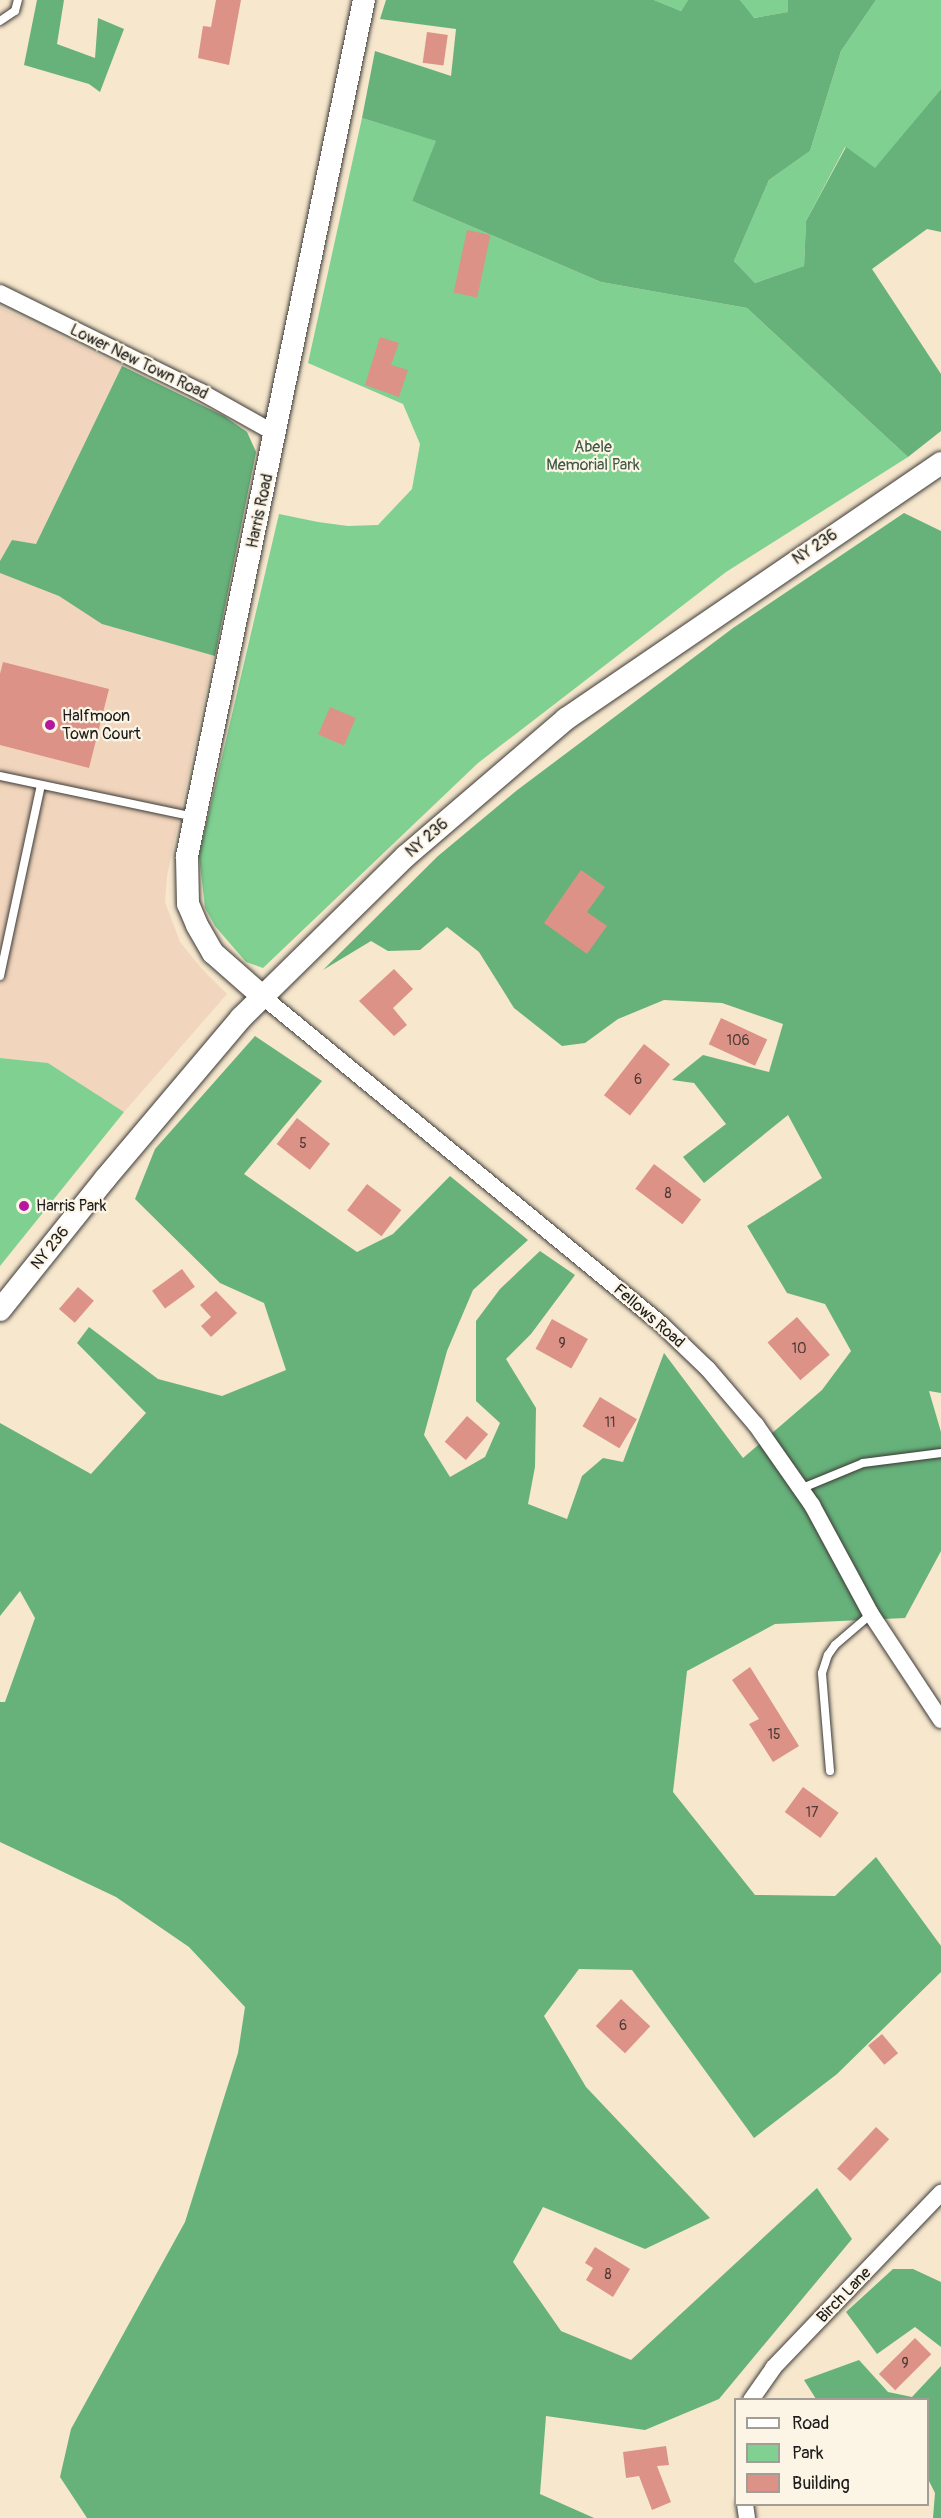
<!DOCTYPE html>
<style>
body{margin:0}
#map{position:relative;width:941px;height:2518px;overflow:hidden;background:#f6e7cd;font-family:Pangolin,sans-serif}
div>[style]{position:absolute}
.built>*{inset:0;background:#f1d5bd}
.green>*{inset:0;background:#7fd091}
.forest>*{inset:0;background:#67b27b}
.building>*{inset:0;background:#dc9286;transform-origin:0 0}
.roads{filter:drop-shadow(0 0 2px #3d3a37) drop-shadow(0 0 2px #3d3a37)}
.lane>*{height:8px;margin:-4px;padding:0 4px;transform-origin:4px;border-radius:4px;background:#fff}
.street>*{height:16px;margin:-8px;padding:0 8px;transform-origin:8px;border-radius:8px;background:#fff}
.secondary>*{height:22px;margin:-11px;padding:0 11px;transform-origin:11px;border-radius:11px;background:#fff}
.dots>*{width:16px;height:16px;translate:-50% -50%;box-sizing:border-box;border:3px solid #fcf5e5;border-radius:50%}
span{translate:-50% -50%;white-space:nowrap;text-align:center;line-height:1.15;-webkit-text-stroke:4.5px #fcf5e5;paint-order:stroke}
.number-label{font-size:14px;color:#4c3a36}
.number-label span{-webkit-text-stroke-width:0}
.street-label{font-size:16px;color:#1c1c1c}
.park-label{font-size:16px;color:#3f5b45}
.poi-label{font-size:16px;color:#1c1c1c}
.left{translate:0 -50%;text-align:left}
.legend{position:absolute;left:734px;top:2398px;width:195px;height:108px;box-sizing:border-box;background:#fcf5e5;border:2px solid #a29e95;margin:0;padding:8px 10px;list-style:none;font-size:18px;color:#1c1c1c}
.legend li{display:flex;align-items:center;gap:12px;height:30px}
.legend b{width:30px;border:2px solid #a29e95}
</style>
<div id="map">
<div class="built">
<div style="clip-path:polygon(0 307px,224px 416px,247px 432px,256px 452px,167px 876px,165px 902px,180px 942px,202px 969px,227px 994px,124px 1112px,48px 1063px,0 1058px)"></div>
</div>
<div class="green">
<div style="clip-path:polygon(654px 0,688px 0,681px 11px)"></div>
<div style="clip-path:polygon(740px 0,788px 0,789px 12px,753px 18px)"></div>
<div style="clip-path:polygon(876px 0,941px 0,941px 89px,875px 169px,845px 147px,806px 221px,804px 266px,755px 283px,734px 261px,769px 180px,810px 151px,841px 51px)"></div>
<div style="clip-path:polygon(362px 118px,437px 141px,412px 201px,601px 282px,747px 308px,908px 457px,726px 572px,478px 763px,263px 968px,246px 962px,215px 926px,205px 908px,199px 855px,279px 514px,318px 522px,348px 526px,378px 525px,412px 489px,420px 444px,403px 404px,308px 363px)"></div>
<div style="clip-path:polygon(0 1058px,48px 1063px,124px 1112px,0 1266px)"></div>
</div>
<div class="forest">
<div style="clip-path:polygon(37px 0,64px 0,57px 44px,95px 58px,98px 18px,124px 29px,100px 92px,89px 84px,24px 65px)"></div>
<div style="clip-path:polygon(386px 0,654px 0,681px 11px,688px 0,740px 0,754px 18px,788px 12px,788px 0,876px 0,841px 51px,810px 151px,769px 180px,734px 261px,755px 283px,804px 266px,806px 221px,846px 147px,875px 168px,941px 89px,941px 232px,927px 229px,872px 269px,941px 374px,941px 431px,908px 457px,747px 308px,601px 282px,412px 201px,436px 141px,362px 118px,375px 51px,451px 76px,456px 29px,380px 19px)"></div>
<div style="clip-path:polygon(122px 366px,224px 416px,247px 432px,256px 452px,215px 656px,102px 624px,59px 596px,0 573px,0 561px,12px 540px,36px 544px)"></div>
<div style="clip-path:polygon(904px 513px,941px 531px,941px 1393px,929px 1391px,941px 1432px,941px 1551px,905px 1618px,775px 1624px,687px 1671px,673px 1792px,755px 1895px,835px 1896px,876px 1857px,941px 1946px,941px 1972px,837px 2074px,754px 2138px,632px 1970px,579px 1969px,544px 2016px,586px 2087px,710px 2218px,645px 2249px,543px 2207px,513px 2262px,561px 2331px,631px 2360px,817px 2188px,852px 2239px,719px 2399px,645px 2430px,546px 2416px,540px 2494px,594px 2518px,87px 2518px,60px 2477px,71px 2429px,185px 2222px,238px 2053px,245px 2007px,189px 1947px,116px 1897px,0 1842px,0 1702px,5px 1702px,35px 1618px,20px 1591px,0 1616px,0 1423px,91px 1474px,146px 1413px,77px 1343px,89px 1327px,158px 1379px,222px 1396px,286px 1370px,264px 1303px,220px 1283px,135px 1199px,155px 1149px,255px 1036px,322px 1081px,244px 1174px,357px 1252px,393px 1234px,450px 1176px,528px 1240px,473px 1290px,447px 1351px,424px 1435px,450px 1477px,485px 1457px,500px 1423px,476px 1401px,476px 1321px,500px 1289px,540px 1251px,575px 1275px,531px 1334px,506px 1359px,536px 1408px,535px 1467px,528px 1504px,567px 1519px,582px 1476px,603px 1458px,623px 1462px,664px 1353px,743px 1458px,822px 1390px,851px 1351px,825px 1304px,787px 1293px,747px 1226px,822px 1178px,788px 1115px,704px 1183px,683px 1157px,726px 1124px,694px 1083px,672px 1080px,703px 1055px,769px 1072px,783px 1024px,722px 1003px,664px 1000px,618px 1019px,585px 1043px,562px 1046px,514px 1008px,479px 952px,447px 927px,420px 950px,388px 951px,371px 941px,323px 970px,438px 856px,516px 791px,733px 628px)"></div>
<div style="clip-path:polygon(893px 2269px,913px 2269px,941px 2282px,941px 2347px,915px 2327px,877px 2354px,846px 2312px)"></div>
<div style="clip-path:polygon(859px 2360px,888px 2392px,912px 2397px,941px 2366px,941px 2518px,933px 2518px,935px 2493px,928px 2479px,928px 2400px,816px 2399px,804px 2380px)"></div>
</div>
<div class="building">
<div style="clip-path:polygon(216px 0,241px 0,229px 65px,198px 58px,203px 26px,211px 27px)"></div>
<div style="left:427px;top:32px;width:21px;height:31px;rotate:8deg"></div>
<div style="left:467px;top:230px;width:24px;height:64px;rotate:12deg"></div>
<div style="clip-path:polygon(380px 337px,399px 343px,391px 365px,408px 370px,399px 397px,365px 385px)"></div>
<div style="clip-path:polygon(3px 662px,109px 689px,89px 768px,0 745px,0 674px)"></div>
<div style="left:330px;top:707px;width:28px;height:30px;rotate:23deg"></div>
<div style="clip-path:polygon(581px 870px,605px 887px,587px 912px,607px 926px,587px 954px,544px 923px)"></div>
<div style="clip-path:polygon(394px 969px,413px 989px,393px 1008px,407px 1025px,394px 1036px,359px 1001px)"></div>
<div style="left:721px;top:1018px;width:51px;height:29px;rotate:25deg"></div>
<div style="left:644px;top:1044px;width:33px;height:65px;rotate:38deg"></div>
<div style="left:297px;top:1118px;width:42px;height:33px;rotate:38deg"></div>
<div style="left:654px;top:1164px;width:59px;height:31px;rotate:37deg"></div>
<div style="left:367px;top:1184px;width:43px;height:33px;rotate:37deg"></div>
<div style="left:182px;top:1269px;width:22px;height:37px;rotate:54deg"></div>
<div style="left:78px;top:1287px;width:21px;height:29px;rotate:41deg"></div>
<div style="clip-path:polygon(216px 1291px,237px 1313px,211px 1337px,201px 1326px,211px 1317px,200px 1305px)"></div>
<div style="left:797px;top:1317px;width:50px;height:39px;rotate:49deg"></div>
<div style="left:552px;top:1319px;width:41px;height:34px;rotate:29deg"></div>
<div style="left:600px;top:1397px;width:43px;height:34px;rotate:31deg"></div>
<div style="left:467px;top:1416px;width:28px;height:34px;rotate:41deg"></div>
<div style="clip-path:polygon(750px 1667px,799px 1746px,773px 1762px,749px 1724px,759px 1719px,732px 1680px)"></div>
<div style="left:803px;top:1787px;width:44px;height:31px;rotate:36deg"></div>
<div style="left:621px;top:1999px;width:40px;height:37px;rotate:43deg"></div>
<div style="left:882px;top:2034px;width:25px;height:18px;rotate:50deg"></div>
<div style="left:876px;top:2127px;width:18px;height:57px;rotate:43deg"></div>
<div style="clip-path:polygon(595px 2247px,630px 2269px,613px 2297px,586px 2280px,593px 2268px,585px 2263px)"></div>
<div style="left:915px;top:2338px;width:23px;height:51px;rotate:45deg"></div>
<div style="clip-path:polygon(666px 2446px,669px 2465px,657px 2466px,671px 2502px,652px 2510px,639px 2476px,626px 2478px,623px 2452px)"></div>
</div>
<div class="roads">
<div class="lane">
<div style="left:0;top:21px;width:18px;rotate:-34deg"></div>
<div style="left:15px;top:11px;width:11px;rotate:-75deg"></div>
<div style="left:0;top:776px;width:199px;rotate:11.9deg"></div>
<div style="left:0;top:976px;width:195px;rotate:-77.9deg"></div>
<div style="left:800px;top:1489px;width:68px;rotate:-22.4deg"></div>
<div style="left:863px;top:1463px;width:79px;rotate:-7.3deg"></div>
<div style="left:830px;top:1771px;width:98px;rotate:-94.7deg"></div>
<div style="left:822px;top:1673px;width:19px;rotate:-72deg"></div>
<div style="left:828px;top:1655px;width:12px;rotate:-55deg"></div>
<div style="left:835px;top:1645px;width:48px;rotate:-40.7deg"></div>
</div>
<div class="street">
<div style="left:0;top:293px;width:224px;rotate:26.2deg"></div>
<div style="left:201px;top:392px;width:86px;rotate:29.2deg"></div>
<div style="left:262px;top:996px;width:517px;rotate:39.42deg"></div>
<div style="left:661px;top:1324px;width:65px;rotate:43.8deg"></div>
<div style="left:708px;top:1369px;width:74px;rotate:49.4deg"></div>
<div style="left:756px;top:1425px;width:98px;rotate:55deg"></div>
<div style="left:812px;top:1505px;width:124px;rotate:61.6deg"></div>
<div style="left:871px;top:1614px;width:127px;rotate:56.6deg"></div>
<div style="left:751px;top:2400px;width:39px;rotate:-55deg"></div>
<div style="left:773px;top:2368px;width:243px;rotate:-46.2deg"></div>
<div style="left:745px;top:2504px;width:14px;rotate:82deg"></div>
</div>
<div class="secondary">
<div style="left:262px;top:996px;width:65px;rotate:-138.7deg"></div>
<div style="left:213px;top:953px;width:32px;rotate:-120deg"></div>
<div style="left:197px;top:925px;width:23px;rotate:-113deg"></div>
<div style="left:188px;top:904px;width:48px;rotate:-91.2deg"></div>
<div style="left:187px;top:856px;width:874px;rotate:-78.32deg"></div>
<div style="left:0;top:1310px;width:168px;rotate:-51.3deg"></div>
<div style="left:105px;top:1179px;width:211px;rotate:-49.8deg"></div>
<div style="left:241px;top:1018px;width:231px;rotate:-44.5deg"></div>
<div style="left:406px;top:856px;width:211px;rotate:-40.6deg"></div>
<div style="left:566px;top:719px;width:454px;rotate:-34.3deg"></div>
</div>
</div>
<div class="dots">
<div style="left:50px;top:725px;background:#b5179e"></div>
<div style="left:24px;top:1206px;background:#b5179e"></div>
</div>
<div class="number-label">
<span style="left:738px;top:1041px">106</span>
<span style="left:638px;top:1080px">6</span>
<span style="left:303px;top:1144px">5</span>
<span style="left:668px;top:1194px">8</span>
<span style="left:562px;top:1344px">9</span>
<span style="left:799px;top:1349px">10</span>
<span style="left:610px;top:1423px">11</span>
<span style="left:774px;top:1735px">15</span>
<span style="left:812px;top:1813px">17</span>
<span style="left:623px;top:2026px">6</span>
<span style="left:608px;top:2275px">8</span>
<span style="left:905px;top:2364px">9</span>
</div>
<div class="street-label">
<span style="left:139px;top:362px;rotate:26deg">Lower New Town Road</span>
<span style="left:260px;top:511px;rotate:-78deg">Harris Road</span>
<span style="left:815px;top:547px;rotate:-34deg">NY 236</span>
<span style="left:427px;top:838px;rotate:-41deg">NY 236</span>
<span style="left:50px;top:1248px;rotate:-51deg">NY 236</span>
<span style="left:649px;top:1316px;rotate:41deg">Fellows Road</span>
<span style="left:844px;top:2295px;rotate:-46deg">Birch Lane</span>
</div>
<div class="park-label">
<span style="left:593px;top:456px">Abele<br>Memorial Park</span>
</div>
<div class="poi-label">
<span class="left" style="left:62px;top:725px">Halfmoon<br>Town Court</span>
<span class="left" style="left:36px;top:1206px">Harris Park</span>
</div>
<ul class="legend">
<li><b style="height:8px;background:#fff"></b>Road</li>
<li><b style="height:16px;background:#7fd091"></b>Park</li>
<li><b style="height:16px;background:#dc9286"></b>Building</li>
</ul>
</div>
